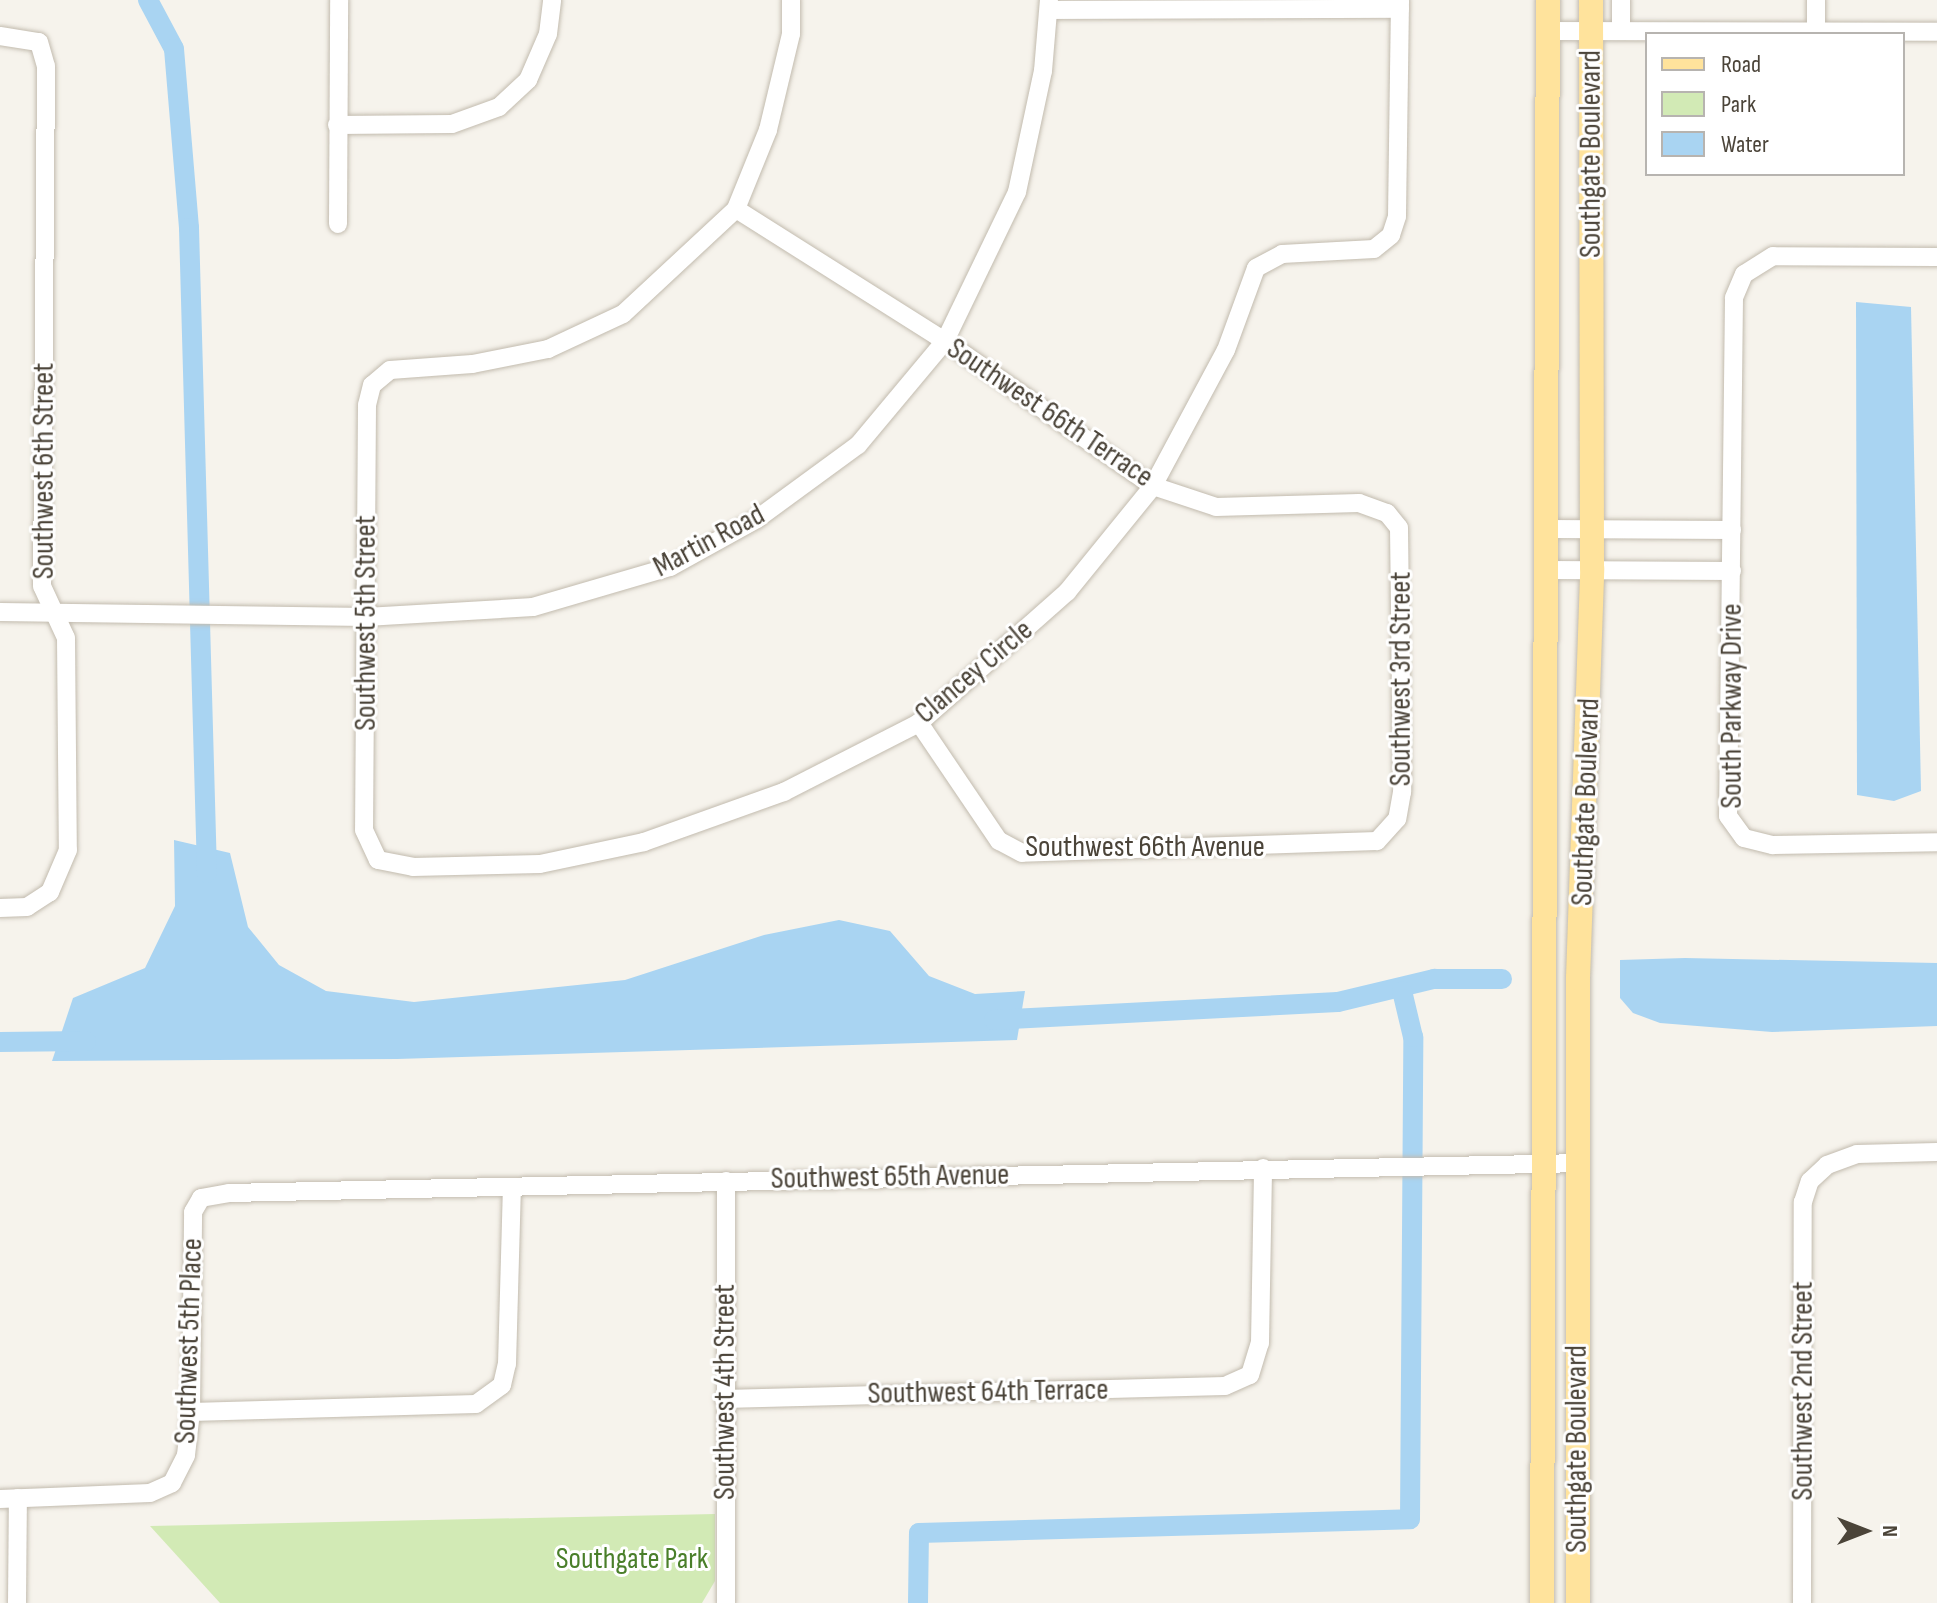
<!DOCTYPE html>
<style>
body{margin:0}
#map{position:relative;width:1937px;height:1603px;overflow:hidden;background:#f6f3ec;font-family:"Sofia Sans Condensed",sans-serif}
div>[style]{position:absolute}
.green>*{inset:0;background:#d2eab5}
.water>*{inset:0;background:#a9d4f2}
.canal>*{height:20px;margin:-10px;padding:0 10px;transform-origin:10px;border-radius:10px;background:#a9d4f2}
.roads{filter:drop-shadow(0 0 2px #c2bbae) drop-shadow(0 0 2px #c2bbae)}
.minor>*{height:18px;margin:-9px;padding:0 9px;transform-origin:9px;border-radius:9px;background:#fff}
.major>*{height:24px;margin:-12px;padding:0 12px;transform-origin:12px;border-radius:12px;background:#ffe39c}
span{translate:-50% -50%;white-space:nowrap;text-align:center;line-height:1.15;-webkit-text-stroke:6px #fff;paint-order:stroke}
.street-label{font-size:30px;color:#4b4439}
.park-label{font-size:30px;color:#4a7f2a}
.legend{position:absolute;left:1645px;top:32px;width:260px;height:144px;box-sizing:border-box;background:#fff;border:2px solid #b7b4b0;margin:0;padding:10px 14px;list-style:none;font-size:24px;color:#4b4439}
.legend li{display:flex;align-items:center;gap:16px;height:40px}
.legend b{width:40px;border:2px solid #b7b4b0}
.north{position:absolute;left:1825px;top:1491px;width:80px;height:80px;-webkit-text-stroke:6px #fff;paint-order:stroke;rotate:90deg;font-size:22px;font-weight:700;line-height:32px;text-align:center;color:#4b4439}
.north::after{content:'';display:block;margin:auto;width:28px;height:36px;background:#4b4439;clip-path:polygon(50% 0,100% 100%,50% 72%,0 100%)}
</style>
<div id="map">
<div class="green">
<div style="clip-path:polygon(715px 1514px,715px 1581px,702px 1603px,220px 1603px,150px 1526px)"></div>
</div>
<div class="water">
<div style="clip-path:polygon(1856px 302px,1911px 307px,1921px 791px,1894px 801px,1857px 795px)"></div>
<div style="clip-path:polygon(174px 840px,230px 853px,248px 927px,279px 965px,326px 991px,414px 1002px,625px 980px,764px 935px,839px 920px,890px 931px,929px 976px,975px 994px,1025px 991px,1017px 1040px,397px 1059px,52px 1061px,73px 998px,145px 968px,175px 906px)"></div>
<div style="clip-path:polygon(1685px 958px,1937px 963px,1937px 1026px,1772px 1032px,1660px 1023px,1633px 1013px,1620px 998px,1620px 960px)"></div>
</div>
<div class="canal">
<div style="left:148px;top:0;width:55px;rotate:62deg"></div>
<div style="left:174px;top:49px;width:180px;rotate:85.2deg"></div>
<div style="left:189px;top:228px;width:645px;rotate:88.4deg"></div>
<div style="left:994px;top:1020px;width:344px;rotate:-3deg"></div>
<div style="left:1338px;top:1002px;width:99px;rotate:-13.5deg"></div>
<div style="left:1434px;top:979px;width:68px"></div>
<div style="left:0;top:1042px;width:86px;rotate:-0.7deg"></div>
<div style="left:918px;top:1603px;width:70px;rotate:-89.2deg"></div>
<div style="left:919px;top:1533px;width:491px;rotate:-1.6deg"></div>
<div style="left:1410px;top:1519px;width:482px;rotate:-89.6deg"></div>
<div style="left:1413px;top:1037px;width:47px;rotate:-103.4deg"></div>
</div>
<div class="roads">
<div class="minor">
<div style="left:791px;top:0;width:34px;rotate:90deg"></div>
<div style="left:791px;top:34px;width:99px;rotate:103.5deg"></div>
<div style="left:768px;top:130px;width:85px;rotate:112.1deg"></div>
<div style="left:736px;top:209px;width:154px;rotate:137.1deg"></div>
<div style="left:623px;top:314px;width:83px;rotate:155deg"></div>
<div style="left:548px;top:349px;width:77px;rotate:168.8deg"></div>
<div style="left:472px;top:364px;width:82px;rotate:175.8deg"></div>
<div style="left:390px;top:370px;width:23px;rotate:140deg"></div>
<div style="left:372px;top:385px;width:21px;rotate:104deg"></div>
<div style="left:367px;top:405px;width:425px;rotate:90.4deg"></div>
<div style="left:364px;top:830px;width:33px;rotate:65deg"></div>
<div style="left:378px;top:860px;width:36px;rotate:11deg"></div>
<div style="left:413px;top:867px;width:127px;rotate:-1.4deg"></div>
<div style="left:540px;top:864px;width:106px;rotate:-11.9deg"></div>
<div style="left:644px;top:842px;width:149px;rotate:-19.7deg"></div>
<div style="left:784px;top:792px;width:152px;rotate:-27.1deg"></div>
<div style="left:919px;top:723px;width:198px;rotate:-41.5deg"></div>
<div style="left:1067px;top:592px;width:136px;rotate:-50.9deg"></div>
<div style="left:1153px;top:486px;width:154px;rotate:-61.8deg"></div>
<div style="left:1226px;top:350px;width:87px;rotate:-69.9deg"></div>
<div style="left:1256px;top:268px;width:30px;rotate:-28deg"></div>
<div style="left:1282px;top:254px;width:92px;rotate:-3.1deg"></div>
<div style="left:1374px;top:249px;width:22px;rotate:-39deg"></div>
<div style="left:1391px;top:235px;width:20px;rotate:-72deg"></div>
<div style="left:1397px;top:216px;width:216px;rotate:-89.2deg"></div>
<div style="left:1049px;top:10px;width:351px;rotate:-0.2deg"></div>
<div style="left:1548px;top:31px;width:389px;rotate:0.1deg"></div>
<div style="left:1621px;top:31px;width:31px;rotate:-90deg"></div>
<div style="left:1816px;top:31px;width:31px;rotate:-90deg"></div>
<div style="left:0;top:36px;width:39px;rotate:9deg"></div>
<div style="left:39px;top:42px;width:25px;rotate:74deg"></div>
<div style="left:46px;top:66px;width:520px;rotate:90.44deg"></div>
<div style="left:42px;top:586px;width:57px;rotate:65.2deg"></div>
<div style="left:66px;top:638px;width:212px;rotate:89.5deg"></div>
<div style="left:68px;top:850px;width:46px;rotate:113.2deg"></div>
<div style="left:50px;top:892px;width:27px;rotate:147deg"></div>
<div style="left:27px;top:907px;width:27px;rotate:178deg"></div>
<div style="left:337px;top:125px;width:115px;rotate:-0.5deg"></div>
<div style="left:452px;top:124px;width:50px;rotate:-19.9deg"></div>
<div style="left:499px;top:107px;width:40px;rotate:-43deg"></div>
<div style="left:528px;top:80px;width:50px;rotate:-66.5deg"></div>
<div style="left:548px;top:34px;width:34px;rotate:-83deg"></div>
<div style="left:736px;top:209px;width:247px;rotate:32.3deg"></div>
<div style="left:945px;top:341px;width:254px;rotate:34.9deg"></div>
<div style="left:1153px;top:486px;width:66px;rotate:18.4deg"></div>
<div style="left:1216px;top:507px;width:143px;rotate:-1.6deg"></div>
<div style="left:1359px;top:503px;width:30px;rotate:20deg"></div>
<div style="left:1387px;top:513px;width:19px;rotate:51deg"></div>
<div style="left:1399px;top:528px;width:264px;rotate:89.3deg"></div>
<div style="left:1402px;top:792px;width:27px;rotate:100deg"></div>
<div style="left:1397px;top:819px;width:30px;rotate:132deg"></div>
<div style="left:1377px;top:841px;width:355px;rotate:178.1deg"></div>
<div style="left:1022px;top:853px;width:26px;rotate:-152deg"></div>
<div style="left:999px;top:841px;width:143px;rotate:-124.1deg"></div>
<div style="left:338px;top:224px;width:224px;rotate:-89.7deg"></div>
<div style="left:1937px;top:257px;width:164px;rotate:-179.7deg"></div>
<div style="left:1773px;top:256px;width:34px;rotate:148deg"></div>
<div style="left:1744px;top:274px;width:26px;rotate:113deg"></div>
<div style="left:1734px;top:298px;width:518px;rotate:90.66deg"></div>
<div style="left:1728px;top:816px;width:27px;rotate:54deg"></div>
<div style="left:1744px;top:838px;width:30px;rotate:14deg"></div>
<div style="left:1773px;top:845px;width:164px;rotate:-1deg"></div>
<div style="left:1548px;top:529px;width:184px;rotate:0.3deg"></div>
<div style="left:1548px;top:570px;width:184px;rotate:0.3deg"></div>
<div style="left:0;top:612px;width:366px;rotate:0.8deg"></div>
<div style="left:366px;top:617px;width:167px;rotate:-3.4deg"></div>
<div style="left:533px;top:607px;width:143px;rotate:-16.3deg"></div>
<div style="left:670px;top:567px;width:99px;rotate:-28.9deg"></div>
<div style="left:757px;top:519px;width:125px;rotate:-36.2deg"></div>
<div style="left:858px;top:445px;width:136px;rotate:-50.1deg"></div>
<div style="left:945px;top:341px;width:165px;rotate:-64.2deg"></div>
<div style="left:1017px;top:192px;width:124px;rotate:-77.9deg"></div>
<div style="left:1043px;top:71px;width:71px;rotate:-85.2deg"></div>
<div style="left:726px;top:1181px;width:422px;rotate:90deg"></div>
<div style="left:724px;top:1399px;width:501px;rotate:-1.49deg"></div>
<div style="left:1225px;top:1386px;width:27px;rotate:-24deg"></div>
<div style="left:1250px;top:1375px;width:34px;rotate:-73deg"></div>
<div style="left:1260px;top:1343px;width:175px;rotate:-89deg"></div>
<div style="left:191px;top:1412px;width:285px;rotate:-1.6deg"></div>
<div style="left:476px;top:1404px;width:32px;rotate:-36deg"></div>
<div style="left:502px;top:1385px;width:22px;rotate:-77deg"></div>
<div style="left:507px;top:1364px;width:175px;rotate:-88.4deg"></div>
<div style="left:0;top:1499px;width:150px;rotate:-2.3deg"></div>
<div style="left:150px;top:1493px;width:24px;rotate:-24deg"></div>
<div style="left:172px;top:1483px;width:31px;rotate:-63deg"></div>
<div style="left:186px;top:1455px;width:43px;rotate:-83.4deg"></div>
<div style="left:191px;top:1412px;width:200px;rotate:-89.4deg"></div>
<div style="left:193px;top:1212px;width:16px;rotate:-60deg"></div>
<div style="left:201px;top:1198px;width:28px;rotate:-10deg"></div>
<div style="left:229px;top:1193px;width:1350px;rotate:-1.27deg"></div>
<div style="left:17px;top:1603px;width:105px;rotate:-89.5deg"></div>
<div style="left:1802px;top:1603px;width:401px;rotate:-89.9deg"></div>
<div style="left:1803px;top:1202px;width:22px;rotate:-72deg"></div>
<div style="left:1810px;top:1181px;width:23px;rotate:-43deg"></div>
<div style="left:1827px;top:1165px;width:32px;rotate:-20deg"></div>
<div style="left:1857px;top:1154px;width:80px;rotate:-1.4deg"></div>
</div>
<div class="major">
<div style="left:1542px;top:1603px;width:1603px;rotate:-89.79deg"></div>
<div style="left:1578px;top:1603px;width:625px;rotate:-90deg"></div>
<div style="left:1578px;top:978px;width:410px;rotate:-88deg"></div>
<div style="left:1592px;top:568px;width:568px;rotate:-90.1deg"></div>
</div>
</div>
<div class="street-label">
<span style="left:1591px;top:154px;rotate:-90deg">Southgate Boulevard</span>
<span style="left:1050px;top:413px;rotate:34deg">Southwest 66th Terrace</span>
<span style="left:44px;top:471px;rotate:-90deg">Southwest 6th Street</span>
<span style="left:709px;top:541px;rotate:-28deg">Martin Road</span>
<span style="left:366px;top:623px;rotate:-90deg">Southwest 5th Street</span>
<span style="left:974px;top:672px;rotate:-40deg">Clancey Circle</span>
<span style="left:1401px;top:679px;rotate:-90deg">Southwest 3rd Street</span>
<span style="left:1732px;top:706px;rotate:-90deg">South Parkway Drive</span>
<span style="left:1586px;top:802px;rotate:-88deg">Southgate Boulevard</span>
<span style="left:1145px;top:847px">Southwest 66th Avenue</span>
<span style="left:890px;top:1177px;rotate:-1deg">Southwest 65th Avenue</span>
<span style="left:189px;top:1341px;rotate:-88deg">Southwest 5th Place</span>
<span style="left:1803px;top:1391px;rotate:-90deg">Southwest 2nd Street</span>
<span style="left:725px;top:1392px;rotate:-90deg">Southwest 4th Street</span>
<span style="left:988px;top:1392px;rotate:-1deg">Southwest 64th Terrace</span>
<span style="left:1577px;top:1449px;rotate:-90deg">Southgate Boulevard</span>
</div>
<div class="park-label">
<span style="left:632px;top:1559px">Southgate Park</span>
</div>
<ul class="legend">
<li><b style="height:10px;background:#ffe39c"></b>Road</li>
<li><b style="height:22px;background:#d2eab5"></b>Park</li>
<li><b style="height:22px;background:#a9d4f2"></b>Water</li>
</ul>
<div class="north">N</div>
</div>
